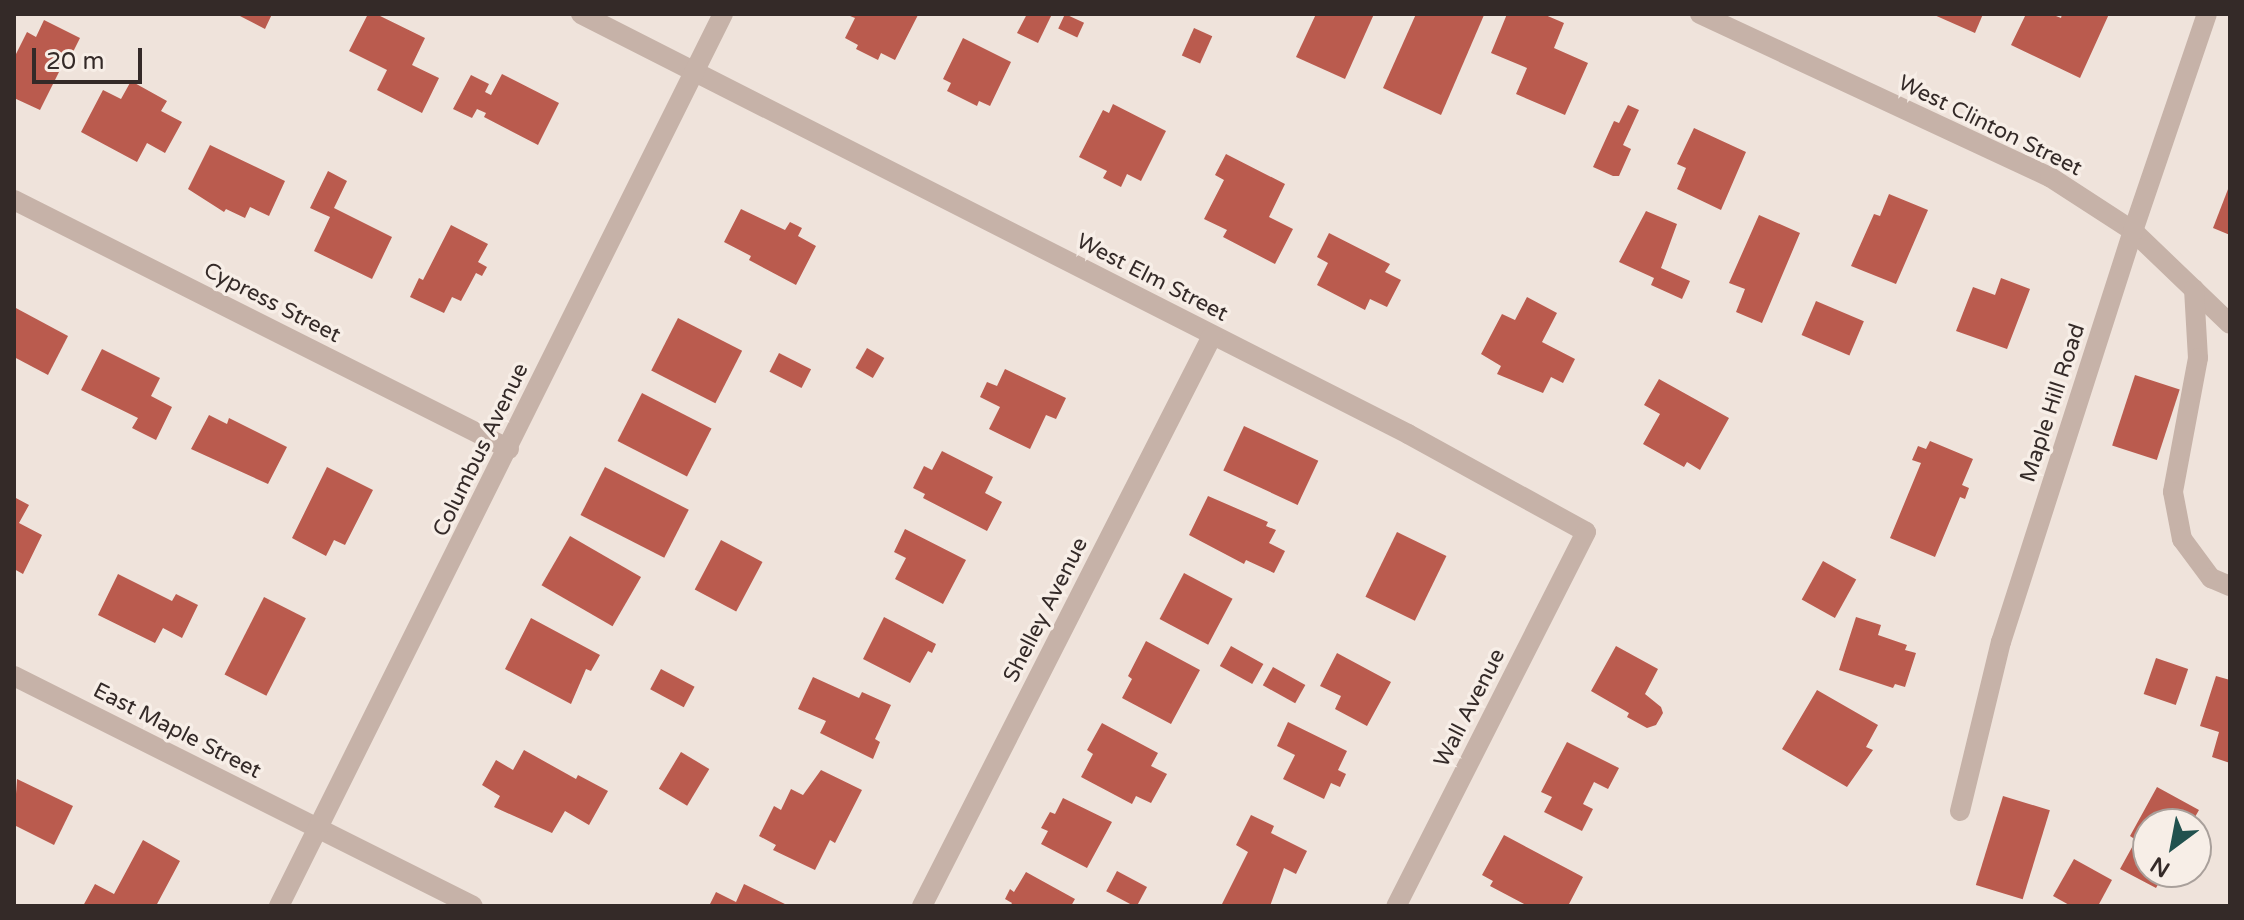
<!DOCTYPE html>
<style>
body{margin:0}
#map{position:relative;width:2244px;height:920px;overflow:hidden;background:#efe3db;font-family:"Varela Round",sans-serif}
div>[style]{position:absolute}
.building>*{inset:0;background:#ba5b4e;transform-origin:0 0}
.minor>*{height:20px;margin:-10px;padding:0 10px;transform-origin:10px;border-radius:10px;background:#c6b2a8}
span{translate:-50% -50%;white-space:nowrap;text-align:center;line-height:1.15;-webkit-text-stroke:7px #f7eee7;paint-order:stroke}
.street-label{font-size:22px;color:#342a28}
.frame{position:absolute;inset:0;border:16px solid #342a28;pointer-events:none}
.north{position:absolute;left:2132px;top:808px;width:80px;height:80px;box-sizing:border-box;background:#f7eee7;border:2px solid #a9a09b;border-radius:50%;rotate:212deg;font-size:22px;font-weight:700;line-height:32px;text-align:center;color:#342a28}
.north::after{content:'';display:block;margin:auto;width:28px;height:36px;background:#21514e;clip-path:polygon(50% 0,100% 100%,50% 72%,0 100%)}
.scale{position:absolute;left:32px;top:48px;width:110px;height:36px;box-sizing:border-box;border:4px solid #342a28;border-top:0;padding-left:10px;font-size:24px;line-height:28px;white-space:nowrap;color:#342a28;-webkit-text-stroke:6px #f7eee7;paint-order:stroke}
</style>
<div id="map">
<div class="building">
<div style="clip-path:polygon(236px 14px,272px 14px,265px 29px)"></div>
<div style="clip-path:polygon(368px 14px,376px 14px,425px 38px,412px 65px,439px 78px,422px 113px,377px 90px,387px 70px,349px 51px)"></div>
<div style="clip-path:polygon(845px 14px,916px 14px,918px 15px,895px 60px,881px 53px,878px 60px,856px 49px,858px 45px,845px 38px,855px 18px)"></div>
<div style="clip-path:polygon(1027px 14px,1052px 14px,1038px 43px,1017px 33px)"></div>
<div style="left:1065px;top:14px;width:21px;height:16px;rotate:25deg"></div>
<div style="clip-path:polygon(1316px 14px,1374px 14px,1345px 79px,1296px 57px)"></div>
<div style="clip-path:polygon(1416px 14px,1484px 15px,1441px 115px,1383px 88px)"></div>
<div style="clip-path:polygon(1507px 14px,1543px 14px,1564px 23px,1554px 48px,1588px 63px,1565px 115px,1516px 94px,1527px 68px,1491px 53px)"></div>
<div style="clip-path:polygon(1932px 14px,1983px 14px,1975px 33px)"></div>
<div style="clip-path:polygon(2026px 14px,2051px 14px,2061px 18px,2062px 14px,2109px 14px,2080px 78px,2011px 45px)"></div>
<div style="clip-path:polygon(44px 20px,80px 38px,71px 56px,68px 54px,40px 110px,14px 98px,14px 58px,27px 32px,36px 37px)"></div>
<div style="left:1194px;top:28px;width:20px;height:30px;rotate:24deg"></div>
<div style="clip-path:polygon(963px 38px,1011px 62px,990px 106px,979px 101px,977px 106px,947px 91px,951px 83px,943px 79px)"></div>
<div style="clip-path:polygon(502px 74px,559px 103px,538px 145px,484px 117px,486px 113px,477px 109px,472px 118px,453px 109px,471px 75px,489px 84px,485px 92px,491px 95px)"></div>
<div style="clip-path:polygon(131px 81px,167px 101px,161px 111px,182px 122px,165px 153px,147px 143px,137px 162px,81px 132px,103px 90px,121px 99px)"></div>
<div style="clip-path:polygon(1113px 104px,1166px 131px,1141px 181px,1127px 174px,1121px 187px,1103px 178px,1107px 171px,1079px 157px,1103px 110px,1109px 113px)"></div>
<div style="clip-path:polygon(1628px 105px,1639px 110px,1623px 145px,1631px 149px,1619px 176px,1613px 176px,1593px 167px,1614px 121px,1619px 123px)"></div>
<div style="clip-path:polygon(1694px 128px,1746px 152px,1721px 210px,1677px 189px,1686px 168px,1677px 164px)"></div>
<div style="clip-path:polygon(210px 145px,285px 181px,269px 216px,250px 207px,245px 218px,226px 209px,224px 212px,188px 189px)"></div>
<div style="clip-path:polygon(1226px 154px,1285px 184px,1269px 217px,1293px 229px,1275px 264px,1223px 237px,1227px 230px,1204px 219px,1224px 180px,1215px 175px)"></div>
<div style="clip-path:polygon(328px 171px,347px 181px,334px 208px,392px 237px,372px 279px,314px 251px,330px 217px,310px 208px)"></div>
<div style="clip-path:polygon(2230px 184px,2230px 235px,2213px 228px)"></div>
<div style="clip-path:polygon(1889px 194px,1928px 210px,1896px 284px,1851px 266px,1874px 214px,1880px 216px)"></div>
<div style="clip-path:polygon(741px 209px,785px 230px,790px 222px,802px 228px,798px 236px,816px 246px,796px 285px,749px 260px,751px 256px,724px 242px)"></div>
<div style="clip-path:polygon(1646px 211px,1677px 224px,1661px 268px,1690px 281px,1682px 299px,1651px 285px,1654px 278px,1619px 262px)"></div>
<div style="clip-path:polygon(1759px 215px,1800px 233px,1762px 323px,1736px 312px,1745px 289px,1729px 283px)"></div>
<div style="clip-path:polygon(451px 225px,488px 244px,478px 262px,487px 267px,482px 276px,476px 273px,461px 301px,452px 297px,444px 313px,410px 297px,419px 278px,423px 280px)"></div>
<div style="clip-path:polygon(1329px 233px,1390px 264px,1385px 272px,1401px 280px,1387px 307px,1370px 299px,1365px 310px,1317px 285px,1328px 263px,1317px 257px)"></div>
<div style="clip-path:polygon(2001px 278px,2030px 289px,2007px 349px,1956px 331px,1973px 287px,1995px 295px)"></div>
<div style="clip-path:polygon(1527px 297px,1557px 313px,1542px 342px,1575px 359px,1563px 383px,1551px 377px,1543px 393px,1497px 374px,1501px 366px,1481px 354px,1502px 314px,1515px 320px)"></div>
<div style="left:1816px;top:301px;width:52px;height:37px;rotate:23deg"></div>
<div style="clip-path:polygon(14px 307px,68px 336px,48px 375px,14px 357px)"></div>
<div style="left:678px;top:318px;width:72px;height:59px;rotate:27deg"></div>
<div style="left:867px;top:348px;width:20px;height:23px;rotate:30deg"></div>
<div style="clip-path:polygon(102px 349px,160px 378px,151px 396px,172px 407px,156px 440px,132px 428px,138px 418px,81px 390px)"></div>
<div style="left:779px;top:353px;width:36px;height:21px;rotate:27deg"></div>
<div style="clip-path:polygon(1005px 369px,1066px 398px,1056px 419px,1046px 415px,1030px 449px,989px 429px,1000px 407px,980px 397px,987px 382px,997px 386px)"></div>
<div style="left:2135px;top:375px;width:47px;height:74px;rotate:18deg"></div>
<div style="clip-path:polygon(1659px 379px,1729px 418px,1700px 470px,1687px 462px,1684px 467px,1643px 444px,1660px 414px,1644px 405px)"></div>
<div style="left:642px;top:393px;width:78px;height:54px;rotate:27deg"></div>
<div style="clip-path:polygon(209px 415px,227px 424px,229px 418px,287px 447px,268px 484px,191px 449px)"></div>
<div style="left:1244px;top:426px;width:82px;height:49px;rotate:25deg"></div>
<div style="clip-path:polygon(1930px 441px,1973px 459px,1962px 485px,1969px 488px,1965px 499px,1960px 497px,1935px 557px,1890px 538px,1921px 463px,1912px 460px,1918px 446px,1926px 449px)"></div>
<div style="clip-path:polygon(942px 451px,993px 477px,985px 493px,1002px 502px,987px 531px,923px 498px,925px 494px,913px 488px,924px 466px,932px 470px)"></div>
<div style="clip-path:polygon(327px 467px,373px 490px,345px 545px,334px 540px,326px 556px,292px 538px)"></div>
<div style="left:605px;top:467px;width:94px;height:54px;rotate:27deg"></div>
<div style="clip-path:polygon(1208px 496px,1268px 522px,1266px 526px,1276px 530px,1269px 543px,1285px 551px,1274px 573px,1246px 560px,1244px 564px,1189px 535px)"></div>
<div style="clip-path:polygon(14px 497px,29px 505px,19px 523px,42px 535px,23px 574px,14px 569px)"></div>
<div style="clip-path:polygon(905px 529px,966px 560px,943px 604px,895px 579px,906px 558px,894px 552px)"></div>
<div style="left:1397px;top:532px;width:55px;height:72px;rotate:26deg"></div>
<div style="left:570px;top:536px;width:82px;height:57px;rotate:30deg"></div>
<div style="left:721px;top:540px;width:47px;height:56px;rotate:28deg"></div>
<div style="left:1823px;top:561px;width:38px;height:44px;rotate:29deg"></div>
<div style="left:1184px;top:573px;width:55px;height:52px;rotate:28deg"></div>
<div style="clip-path:polygon(118px 574px,172px 601px,176px 594px,198px 605px,182px 638px,163px 628px,155px 643px,98px 615px)"></div>
<div style="left:264px;top:597px;width:47px;height:87px;rotate:27deg"></div>
<div style="clip-path:polygon(884px 617px,936px 644px,932px 653px,928px 651px,910px 683px,863px 659px)"></div>
<div style="clip-path:polygon(1856px 617px,1881px 625px,1878px 635px,1907px 645px,1905px 650px,1916px 653px,1905px 687px,1895px 684px,1893px 688px,1839px 670px)"></div>
<div style="clip-path:polygon(531px 618px,600px 655px,591px 671px,586px 669px,571px 704px,505px 669px)"></div>
<div style="clip-path:polygon(1146px 641px,1200px 670px,1171px 724px,1122px 698px,1132px 679px,1128px 676px)"></div>
<div style="left:1231px;top:646px;width:37px;height:23px;rotate:29deg"></div>
<div style="clip-path:polygon(1616px 646px,1658px 669px,1645px 694px,1661px 707px,1663px 713px,1656px 725px,1647px 728px,1627px 717px,1629px 713px,1591px 691px)"></div>
<div style="clip-path:polygon(1337px 653px,1391px 682px,1367px 726px,1335px 709px,1341px 696px,1320px 686px)"></div>
<div style="left:2156px;top:658px;width:34px;height:38px;rotate:19deg"></div>
<div style="left:1273px;top:667px;width:37px;height:21px;rotate:29deg"></div>
<div style="left:661px;top:669px;width:38px;height:23px;rotate:28deg"></div>
<div style="clip-path:polygon(2216px 676px,2230px 680px,2230px 763px,2212px 757px,2219px 732px,2200px 726px)"></div>
<div style="clip-path:polygon(813px 677px,859px 698px,862px 692px,891px 705px,875px 739px,880px 742px,873px 759px,820px 733px,826px 721px,798px 709px)"></div>
<div style="clip-path:polygon(1817px 690px,1878px 725px,1866px 747px,1873px 750px,1847px 787px,1782px 749px)"></div>
<div style="clip-path:polygon(1288px 722px,1347px 751px,1338px 770px,1346px 774px,1340px 787px,1331px 783px,1324px 799px,1283px 779px,1295px 755px,1277px 746px)"></div>
<div style="clip-path:polygon(1102px 723px,1158px 753px,1151px 766px,1167px 774px,1151px 803px,1136px 796px,1132px 804px,1081px 777px,1093px 754px,1087px 750px)"></div>
<div style="clip-path:polygon(1567px 742px,1619px 768px,1608px 789px,1594px 782px,1583px 804px,1593px 809px,1582px 831px,1544px 812px,1552px 797px,1541px 792px)"></div>
<div style="clip-path:polygon(524px 750px,576px 779px,578px 775px,608px 791px,589px 825px,565px 811px,552px 833px,494px 807px,500px 796px,482px 785px,496px 760px,513px 770px)"></div>
<div style="left:681px;top:752px;width:33px;height:43px;rotate:31deg"></div>
<div style="clip-path:polygon(821px 770px,862px 790px,835px 843px,830px 840px,815px 870px,773px 850px,776px 845px,759px 836px,774px 806px,781px 810px,791px 789px,803px 795px)"></div>
<div style="clip-path:polygon(17px 779px,73px 806px,54px 845px,14px 825px)"></div>
<div style="clip-path:polygon(2157px 787px,2199px 810px,2191px 824px,2148px 824px,2148px 872px,2165px 872px,2156px 888px,2120px 869px,2136px 840px,2130px 836px)"></div>
<div style="left:2003px;top:796px;width:49px;height:93px;rotate:17deg"></div>
<div style="clip-path:polygon(1063px 798px,1112px 822px,1087px 868px,1041px 844px,1048px 831px,1041px 828px,1050px 812px,1055px 814px)"></div>
<div style="clip-path:polygon(1251px 815px,1274px 826px,1271px 833px,1307px 851px,1296px 874px,1284px 868px,1270px 906px,1221px 906px,1248px 852px,1236px 845px)"></div>
<div style="clip-path:polygon(1504px 835px,1583px 877px,1568px 906px,1528px 906px,1490px 886px,1493px 881px,1482px 875px)"></div>
<div style="clip-path:polygon(143px 840px,180px 861px,156px 906px,83px 906px,95px 884px,114px 894px)"></div>
<div style="clip-path:polygon(2074px 859px,2112px 880px,2098px 906px,2071px 906px,2053px 896px)"></div>
<div style="left:1117px;top:871px;width:34px;height:23px;rotate:28deg"></div>
<div style="clip-path:polygon(1026px 872px,1075px 899px,1071px 906px,1010px 906px,1012px 903px,1005px 899px,1010px 889px,1014px 892px)"></div>
<div style="clip-path:polygon(744px 884px,789px 906px,709px 906px,716px 892px,736px 902px)"></div>
</div>
<div class="minor">
<div style="left:581px;top:14px;width:928px;rotate:26.92deg"></div>
<div style="left:1408px;top:434px;width:203px;rotate:28.8deg"></div>
<div style="left:1586px;top:532px;width:419px;rotate:116.9deg"></div>
<div style="left:1700px;top:14px;width:386px;rotate:25deg"></div>
<div style="left:2050px;top:177px;width:99px;rotate:33deg"></div>
<div style="left:2133px;top:231px;width:134px;rotate:43.8deg"></div>
<div style="left:14px;top:200px;width:554px;rotate:26.7deg"></div>
<div style="left:2194px;top:289px;width:69px;rotate:86.7deg"></div>
<div style="left:2198px;top:358px;width:136px;rotate:100.6deg"></div>
<div style="left:2173px;top:492px;width:48px;rotate:79.2deg"></div>
<div style="left:2182px;top:539px;width:49px;rotate:53.4deg"></div>
<div style="left:2211px;top:578px;width:21px;rotate:23deg"></div>
<div style="left:14px;top:676px;width:513px;rotate:26.61deg"></div>
<div style="left:1960px;top:811px;width:174px;rotate:-76.4deg"></div>
<div style="left:2001px;top:642px;width:432px;rotate:-72.2deg"></div>
<div style="left:2133px;top:231px;width:229px;rotate:-71.2deg"></div>
<div style="left:279px;top:906px;width:996px;rotate:-63.54deg"></div>
<div style="left:922px;top:906px;width:640px;rotate:-63.03deg"></div>
</div>
<div class="street-label">
<span style="left:1990px;top:126px;rotate:26deg">West Clinton Street</span>
<span style="left:1152px;top:278px;rotate:27deg">West Elm Street</span>
<span style="left:272px;top:303px;rotate:27deg">Cypress Street</span>
<span style="left:2053px;top:403px;rotate:-72deg">Maple Hill Road</span>
<span style="left:481px;top:450px;rotate:-64deg">Columbus Avenue</span>
<span style="left:1046px;top:610px;rotate:-63deg">Shelley Avenue</span>
<span style="left:1470px;top:708px;rotate:-63deg">Wall Avenue</span>
<span style="left:177px;top:731px;rotate:27deg">East Maple Street</span>
</div>
<div class="frame"></div>
<div class="north">N</div>
<div class="scale">20 m</div>
</div>
